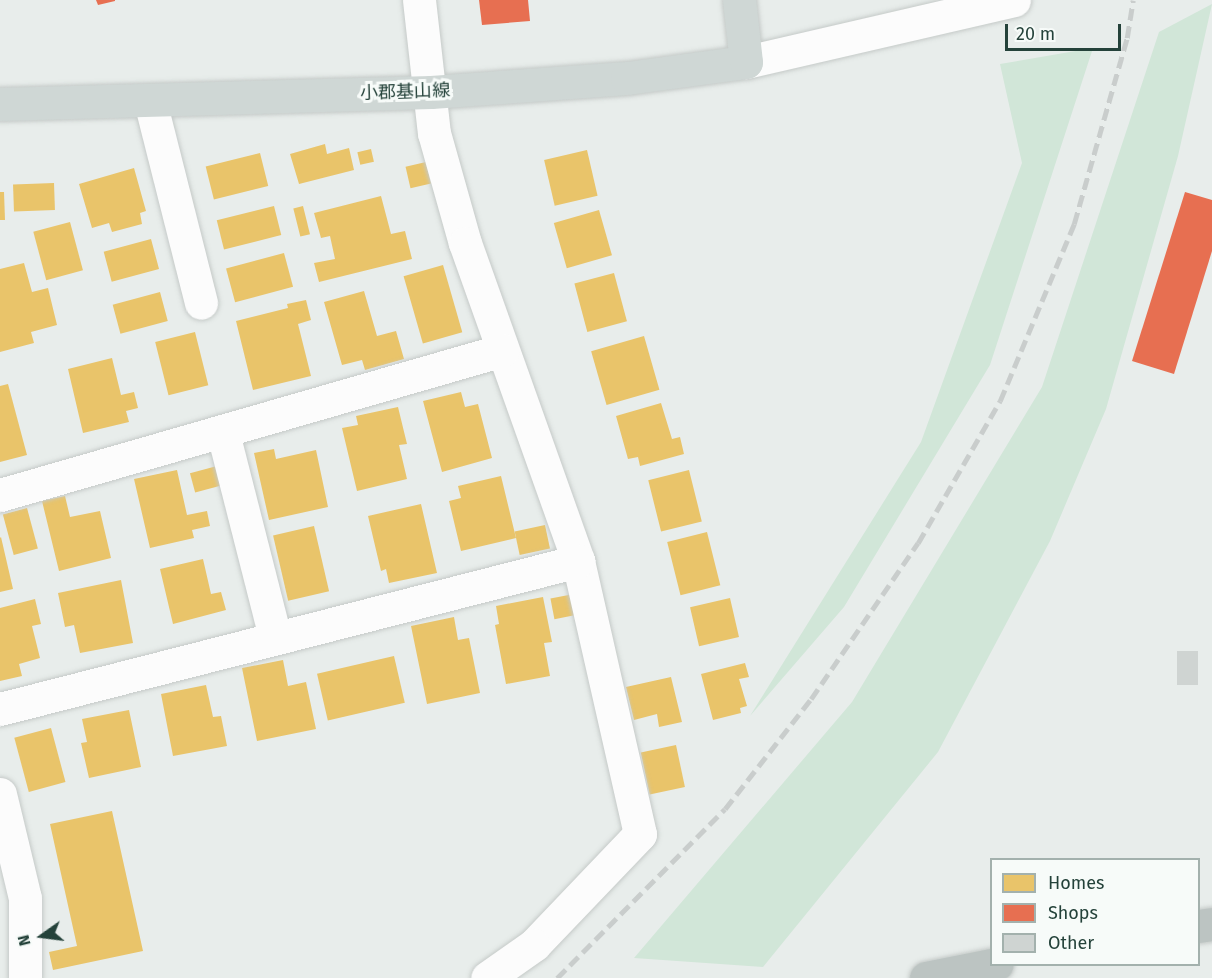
<!DOCTYPE html>
<meta charset="utf-8">
<style>
body{margin:0}
#map{position:relative;width:1212px;height:978px;overflow:hidden;background:#e8edeb;font-family:"Fira Sans","Noto Sans JP",sans-serif}
div>[style]{position:absolute}
.green>*{inset:0;background:#d1e6d8}
.homes>*{inset:0;background:#e9c46a;transform-origin:0 0}
.shops>*{inset:0;background:#e76f51}
.building>*{inset:0;background:#cfd4d2;transform-origin:0 0}
.roads{filter:drop-shadow(0 0 2px #c5cac8) drop-shadow(0 0 2px #c5cac8)}
.minor>*{height:33px;margin:-16.5px;padding:0 16.5px;transform-origin:16.5px;border-radius:16.5px;background:#fcfcfc}
.major>*{height:33px;margin:-16.5px;padding:0 16.5px;transform-origin:16.5px;border-radius:16.5px;background:#cfd7d5}
.highway>*{height:33px;margin:-16.5px;padding:0 16.5px;transform-origin:16.5px;border-radius:16.5px;background:#bcc4c2}
.rail>*{height:4.5px;margin-top:-2.25px;transform-origin:0;background:repeating-linear-gradient(90deg,#c9cdcc 0 12px,transparent 0 18px)}
span{translate:-50% -50%;white-space:nowrap;text-align:center;line-height:1.15;-webkit-text-stroke:6px #f7fbf9;paint-order:stroke}
.street-label{font-size:18px;color:#24423a}
.legend{position:absolute;left:990px;top:858px;width:210px;height:108px;box-sizing:border-box;background:#f7fbf9;border:2px solid #a3b1ad;margin:0;padding:8px 10px;list-style:none;font-size:18px;color:#24423a}
.legend li{display:flex;align-items:center;gap:12px;height:30px}
.legend b{width:30px;border:2px solid #a3b1ad}
.north{position:absolute;left:12px;top:906px;width:60px;height:60px;-webkit-text-stroke:4px #f7fbf9;paint-order:stroke;rotate:256deg;font-size:16px;font-weight:700;line-height:24px;text-align:center;color:#24423a}
.north::after{content:'';display:block;margin:auto;width:21px;height:27px;background:#24423a;clip-path:polygon(50% 0,100% 100%,50% 72%,0 100%)}
.scale{position:absolute;left:1005px;top:24px;width:116px;height:27px;box-sizing:border-box;border:3px solid #24423a;border-top:0;padding-left:8px;font-size:18px;line-height:21px;white-space:nowrap;color:#24423a;-webkit-text-stroke:4px #f7fbf9;paint-order:stroke}
</style>
<div id="map">
<div class="green">
<div style="clip-path:polygon(1212px 4px,1178px 156px,1106px 409px,1050px 541px,938px 752px,763px 967px,634px 958px,852px 702px,1042px 387px,1159px 32px)"></div>
<div style="clip-path:polygon(1093px 48px,990px 365px,844px 607px,750px 716px,921px 442px,1022px 163px,1000px 64px)"></div>
</div>
<div class="homes">
<div style="clip-path:polygon(325px 144px,327px 154px,349px 148px,354px 170px,299px 184px,290px 154px)"></div>
<div style="left:371px;top:149px;width:13px;height:14px;rotate:77deg"></div>
<div style="left:587px;top:150px;width:47px;height:44px;rotate:77deg"></div>
<div style="left:260px;top:153px;width:34px;height:56px;rotate:76deg"></div>
<div style="left:426px;top:162px;width:22px;height:21px;rotate:77deg"></div>
<div style="clip-path:polygon(134px 168px,146px 211px,140px 213px,142px 224px,112px 232px,109px 223px,92px 228px,79px 184px)"></div>
<div style="left:54px;top:183px;width:27px;height:41px;rotate:88deg"></div>
<div style="clip-path:polygon(0 192px,4px 192px,5px 220px,0 220px)"></div>
<div style="clip-path:polygon(381px 196px,391px 234px,405px 231px,412px 259px,319px 282px,314px 263px,335px 259px,330px 236px,321px 238px,314px 213px)"></div>
<div style="left:274px;top:206px;width:30px;height:59px;rotate:76deg"></div>
<div style="left:303px;top:206px;width:29px;height:10px;rotate:76deg"></div>
<div style="left:599px;top:210px;width:47px;height:47px;rotate:74deg"></div>
<div style="left:70px;top:222px;width:50px;height:38px;rotate:75deg"></div>
<div style="left:151px;top:239px;width:31px;height:49px;rotate:75deg"></div>
<div style="left:284px;top:253px;width:35px;height:60px;rotate:75deg"></div>
<div style="clip-path:polygon(24px 263px,32px 292px,48px 288px,57px 325px,31px 332px,34px 343px,0 352px,0 269px)"></div>
<div style="left:443px;top:265px;width:70px;height:41px;rotate:74deg"></div>
<div style="left:614px;top:273px;width:50px;height:41px;rotate:75deg"></div>
<div style="clip-path:polygon(364px 291px,377px 336px,396px 331px,404px 359px,365px 370px,362px 360px,342px 365px,324px 302px)"></div>
<div style="left:160px;top:292px;width:30px;height:49px;rotate:75deg"></div>
<div style="clip-path:polygon(306px 300px,311px 320px,298px 324px,311px 376px,253px 390px,236px 321px,288px 308px,287px 304px)"></div>
<div style="left:195px;top:332px;width:55px;height:41px;rotate:76deg"></div>
<div style="left:644px;top:336px;width:56px;height:55px;rotate:74deg"></div>
<div style="clip-path:polygon(112px 358px,121px 395px,134px 392px,138px 408px,126px 411px,129px 422px,83px 433px,68px 369px)"></div>
<div style="clip-path:polygon(8px 384px,27px 455px,0 462px,0 386px)"></div>
<div style="clip-path:polygon(461px 392px,465px 407px,478px 404px,492px 458px,442px 472px,423px 401px)"></div>
<div style="clip-path:polygon(661px 403px,672px 439px,680px 437px,684px 454px,640px 466px,638px 457px,628px 459px,616px 416px)"></div>
<div style="clip-path:polygon(398px 407px,407px 444px,399px 445px,407px 479px,357px 491px,342px 428px,358px 425px,356px 416px)"></div>
<div style="clip-path:polygon(274px 449px,276px 459px,316px 450px,328px 507px,269px 520px,254px 453px)"></div>
<div style="left:217px;top:466px;width:20px;height:28px;rotate:75deg"></div>
<div style="clip-path:polygon(177px 470px,187px 515px,207px 511px,210px 526px,192px 530px,194px 538px,150px 548px,134px 479px)"></div>
<div style="left:689px;top:470px;width:53px;height:42px;rotate:76deg"></div>
<div style="clip-path:polygon(501px 476px,516px 538px,461px 551px,449px 501px,461px 498px,458px 486px)"></div>
<div style="clip-path:polygon(65px 496px,70px 517px,100px 511px,111px 558px,59px 571px,42px 501px)"></div>
<div style="clip-path:polygon(421px 504px,437px 573px,389px 583px,386px 569px,381px 571px,368px 516px)"></div>
<div style="left:27px;top:508px;width:42px;height:25px;rotate:75deg"></div>
<div style="left:545px;top:525px;width:24px;height:31px;rotate:78deg"></div>
<div style="left:314px;top:526px;width:67px;height:42px;rotate:77deg"></div>
<div style="left:707px;top:532px;width:55px;height:41px;rotate:76deg"></div>
<div style="clip-path:polygon(1px 537px,13px 589px,0 592px,0 538px)"></div>
<div style="clip-path:polygon(203px 559px,211px 594px,221px 592px,226px 610px,173px 624px,160px 569px)"></div>
<div style="clip-path:polygon(121px 580px,133px 643px,80px 653px,74px 625px,65px 627px,58px 593px)"></div>
<div style="left:574px;top:594px;width:21px;height:24px;rotate:79deg"></div>
<div style="clip-path:polygon(543px 597px,552px 642px,544px 643px,550px 676px,506px 684px,495px 625px,499px 624px,496px 606px)"></div>
<div style="left:730px;top:598px;width:40px;height:41px;rotate:77deg"></div>
<div style="clip-path:polygon(35px 599px,41px 624px,32px 626px,40px 658px,19px 664px,22px 676px,0 681px,0 608px)"></div>
<div style="clip-path:polygon(454px 617px,458px 640px,469px 638px,480px 693px,427px 704px,411px 626px)"></div>
<div style="left:394px;top:656px;width:48px;height:79px;rotate:77deg"></div>
<div style="clip-path:polygon(283px 660px,288px 686px,306px 682px,316px 729px,257px 741px,242px 668px)"></div>
<div style="clip-path:polygon(745px 663px,749px 677px,739px 679px,747px 706px,740px 708px,741px 713px,713px 720px,701px 674px)"></div>
<div style="clip-path:polygon(671px 677px,682px 722px,659px 727px,657px 714px,634px 720px,626px 687px)"></div>
<div style="clip-path:polygon(206px 685px,213px 717px,221px 716px,227px 746px,173px 756px,161px 694px)"></div>
<div style="clip-path:polygon(129px 710px,141px 767px,89px 778px,81px 743px,87px 742px,82px 719px)"></div>
<div style="left:51px;top:728px;width:56px;height:38px;rotate:75deg"></div>
<div style="left:676px;top:745px;width:43px;height:36px;rotate:78deg"></div>
<div style="clip-path:polygon(112px 811px,143px 951px,53px 970px,49px 952px,77px 946px,50px 824px)"></div>
</div>
<div class="shops">
<div style="clip-path:polygon(96px 0,115px 0,115px 1px,98px 5px)"></div>
<div style="clip-path:polygon(479px 0,528px 0,530px 21px,482px 25px)"></div>
<div style="clip-path:polygon(1185px 192px,1212px 200px,1212px 251px,1174px 374px,1132px 361px)"></div>
</div>
<div class="building">
<div style="left:1198px;top:651px;width:34px;height:21px;rotate:90deg"></div>
</div>
<div class="roads">
<div class="minor">
<div style="left:419px;top:0;width:134px;rotate:83.6deg"></div>
<div style="left:434px;top:133px;width:114px;rotate:74.3deg"></div>
<div style="left:465px;top:243px;width:337px;rotate:70.4deg"></div>
<div style="left:578px;top:561px;width:280px;rotate:77.2deg"></div>
<div style="left:640px;top:834px;width:153px;rotate:133.7deg"></div>
<div style="left:534px;top:945px;width:57px;rotate:144.9deg"></div>
<div style="left:746px;top:62px;width:275px;rotate:-13deg"></div>
<div style="left:150px;top:101px;width:208px;rotate:75.8deg"></div>
<div style="left:223px;top:433px;width:211px;rotate:75.7deg"></div>
<div style="left:0;top:495px;width:523px;rotate:-16.08deg"></div>
<div style="left:0;top:709px;width:597px;rotate:-14.36deg"></div>
<div style="left:0;top:794px;width:107px;rotate:76.5deg"></div>
<div style="left:25px;top:898px;width:80px;rotate:90deg"></div>
</div>
<div class="major">
<div style="left:0;top:104px;width:431px;rotate:-1.6deg"></div>
<div style="left:431px;top:92px;width:196px;rotate:-4.1deg"></div>
<div style="left:627px;top:78px;width:120px;rotate:-7.7deg"></div>
<div style="left:746px;top:62px;width:62px;rotate:-96.4deg"></div>
</div>
<div class="highway">
<div style="left:1198px;top:926px;width:14px;rotate:-8deg"></div>
<div style="left:926px;top:978px;width:72px;rotate:-11.2deg"></div>
</div>
</div>
<div class="rail">
<div style="left:557px;top:978px;width:238px;rotate:-45.2deg"></div>
<div style="left:725px;top:809px;width:140px;rotate:-52deg"></div>
<div style="left:811px;top:699px;width:189px;rotate:-55.6deg"></div>
<div style="left:918px;top:543px;width:164px;rotate:-60deg"></div>
<div style="left:1000px;top:401px;width:192px;rotate:-67.3deg"></div>
<div style="left:1074px;top:224px;width:193px;rotate:-74.1deg"></div>
<div style="left:1127px;top:38px;width:38px;rotate:-81deg"></div>
</div>
<div class="street-label">
<span style="left:405px;top:92px;rotate:-2deg">小郡基山線</span>
</div>
<ul class="legend">
<li><b style="height:16px;background:#e9c46a"></b>Homes</li>
<li><b style="height:16px;background:#e76f51"></b>Shops</li>
<li><b style="height:16px;background:#cfd4d2"></b>Other</li>
</ul>
<div class="north">N</div>
<div class="scale">20 m</div>
</div>
